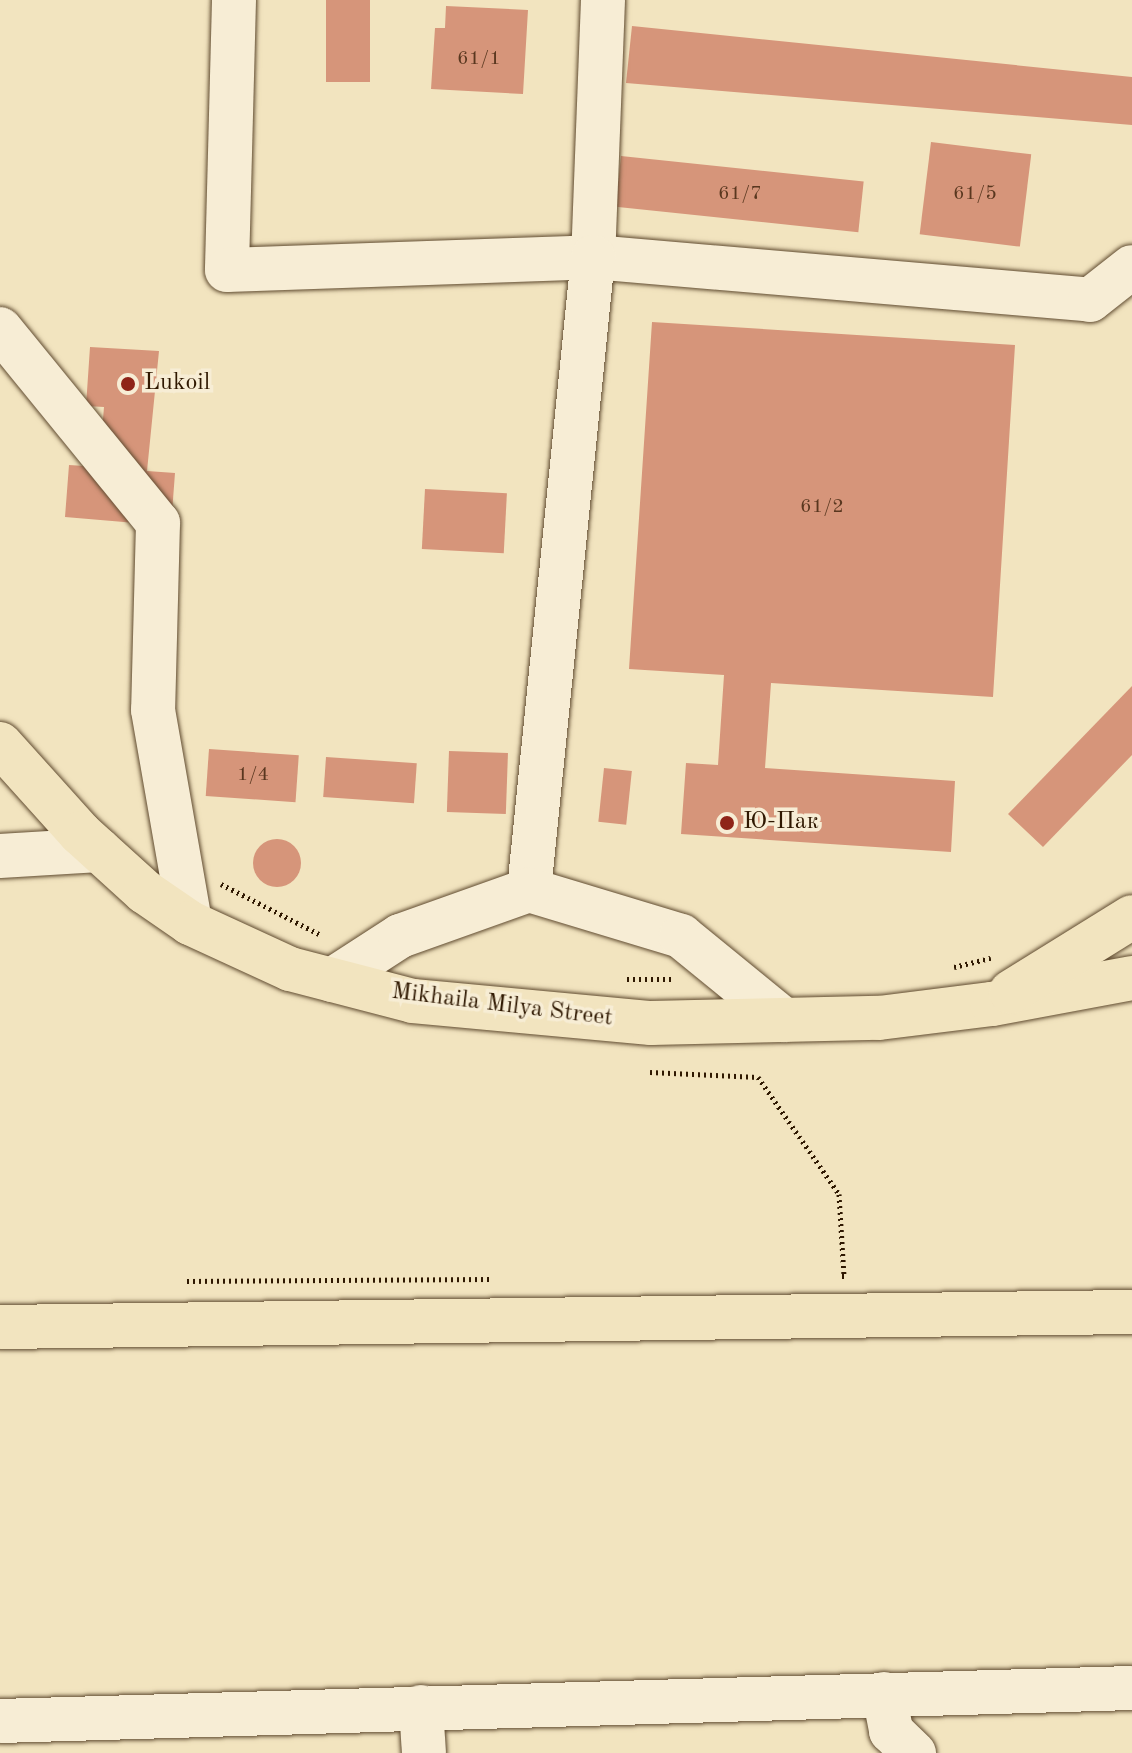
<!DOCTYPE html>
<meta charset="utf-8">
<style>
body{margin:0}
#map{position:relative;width:1132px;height:1753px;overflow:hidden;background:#f2e4bf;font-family:"Old Standard TT",serif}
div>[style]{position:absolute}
.building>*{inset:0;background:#d6957a;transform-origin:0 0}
.round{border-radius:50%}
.path>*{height:5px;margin-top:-2.5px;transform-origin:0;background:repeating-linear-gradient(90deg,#2f1801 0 2px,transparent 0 6px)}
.roads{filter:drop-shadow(0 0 2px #604b30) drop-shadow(0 0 2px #604b30)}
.minor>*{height:44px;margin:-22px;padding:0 22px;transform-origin:22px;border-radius:22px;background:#f7edd5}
.major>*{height:44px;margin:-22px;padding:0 22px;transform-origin:22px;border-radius:22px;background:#f2e4bf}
.dots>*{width:22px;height:22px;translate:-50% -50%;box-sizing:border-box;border:4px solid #f7edd5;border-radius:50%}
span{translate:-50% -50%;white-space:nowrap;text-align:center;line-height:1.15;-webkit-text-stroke:7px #f7edd5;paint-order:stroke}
.number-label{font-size:20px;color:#59371f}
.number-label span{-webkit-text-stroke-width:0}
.poi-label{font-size:24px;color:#2f1801}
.left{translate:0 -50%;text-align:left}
.street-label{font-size:24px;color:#2f1801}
</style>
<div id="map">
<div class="building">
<div style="left:326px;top:0;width:44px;height:82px"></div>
<div style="clip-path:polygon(446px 6px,528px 10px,523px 94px,431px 89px,435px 28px,445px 28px)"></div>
<div style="clip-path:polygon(632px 26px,1132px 77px,1132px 125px,626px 83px)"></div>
<div style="left:931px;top:142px;width:101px;height:93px;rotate:7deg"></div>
<div style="left:621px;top:156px;width:244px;height:51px;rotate:6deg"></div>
<div style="clip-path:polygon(652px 322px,1015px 345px,993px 697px,771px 683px,765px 768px,955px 781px,951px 852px,681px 834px,686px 763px,718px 765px,724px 675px,629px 669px)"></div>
<div style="clip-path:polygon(90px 347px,159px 351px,147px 471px,175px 473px,171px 526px,65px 517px,69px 465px,99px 467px,104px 407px,86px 406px)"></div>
<div style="left:425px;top:489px;width:82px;height:60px;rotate:3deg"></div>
<div style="clip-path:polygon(1132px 686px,1132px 755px,1043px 847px,1008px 814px)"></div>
<div style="left:209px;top:749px;width:90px;height:47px;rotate:4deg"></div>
<div style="left:449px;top:751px;width:59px;height:61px;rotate:2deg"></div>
<div style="left:326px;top:757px;width:91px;height:40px;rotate:4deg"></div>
<div style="left:604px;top:768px;width:28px;height:54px;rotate:6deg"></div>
<div class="round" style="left:253px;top:839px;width:48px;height:48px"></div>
</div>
<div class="path">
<div style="left:221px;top:884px;width:110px;rotate:27deg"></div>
<div style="left:954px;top:967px;width:38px;rotate:-14deg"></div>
<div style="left:627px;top:979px;width:46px"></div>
<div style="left:650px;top:1072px;width:108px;rotate:2.7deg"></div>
<div style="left:758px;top:1077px;width:142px;rotate:55.3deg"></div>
<div style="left:839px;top:1194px;width:82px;rotate:86.5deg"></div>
<div style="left:844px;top:1276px;width:4px;rotate:180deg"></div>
<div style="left:187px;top:1281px;width:303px;rotate:-0.4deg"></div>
</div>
<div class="roads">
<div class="minor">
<div style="left:234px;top:0;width:270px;rotate:91.5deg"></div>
<div style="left:227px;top:270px;width:366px;rotate:-2deg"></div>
<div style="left:593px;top:257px;width:499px;rotate:4.9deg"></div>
<div style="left:1090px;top:300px;width:53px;rotate:-38.2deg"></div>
<div style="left:603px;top:0;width:257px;rotate:92.2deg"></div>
<div style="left:593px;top:257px;width:636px;rotate:95.77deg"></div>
<div style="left:529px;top:890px;width:159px;rotate:16.8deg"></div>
<div style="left:681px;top:936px;width:133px;rotate:39.2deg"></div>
<div style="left:0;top:329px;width:250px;rotate:50.8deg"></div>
<div style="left:158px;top:523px;width:187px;rotate:91.5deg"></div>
<div style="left:153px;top:710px;width:216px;rotate:80.1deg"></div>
<div style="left:0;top:856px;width:99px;rotate:-3.5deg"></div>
<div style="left:332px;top:980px;width:81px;rotate:-32.9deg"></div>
<div style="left:400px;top:936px;width:137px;rotate:-19.6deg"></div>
<div style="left:884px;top:1694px;width:38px;rotate:79deg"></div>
<div style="left:891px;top:1731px;width:32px;rotate:44deg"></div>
<div style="left:421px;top:1707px;width:46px;rotate:86.3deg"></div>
<div style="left:0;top:1721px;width:1132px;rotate:-1.67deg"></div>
</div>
<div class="major">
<div style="left:0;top:744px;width:120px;rotate:48deg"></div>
<div style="left:80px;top:833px;width:88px;rotate:42.2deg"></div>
<div style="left:145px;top:892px;width:55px;rotate:34.6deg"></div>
<div style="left:190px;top:923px;width:110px;rotate:24.7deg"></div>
<div style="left:290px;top:969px;width:127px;rotate:14.6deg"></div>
<div style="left:413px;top:1001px;width:239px;rotate:5.3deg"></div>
<div style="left:651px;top:1023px;width:228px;rotate:-1.3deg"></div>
<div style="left:879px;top:1018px;width:114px;rotate:-7.1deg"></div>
<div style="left:992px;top:1004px;width:142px;rotate:-10.5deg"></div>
<div style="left:1011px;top:992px;width:142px;rotate:-31.8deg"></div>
<div style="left:0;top:1327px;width:1132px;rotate:-0.76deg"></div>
</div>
</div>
<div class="dots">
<div style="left:128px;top:384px;background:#8f2418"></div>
<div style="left:727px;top:823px;background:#8f2418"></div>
</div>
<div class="number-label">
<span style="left:479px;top:59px">61/1</span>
<span style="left:740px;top:194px">61/7</span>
<span style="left:975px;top:194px">61/5</span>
<span style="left:822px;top:507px">61/2</span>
<span style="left:253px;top:775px">1/4</span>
</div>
<div class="poi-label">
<span class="left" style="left:144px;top:384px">Lukoil</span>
<span class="left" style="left:743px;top:823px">Ю-Пак</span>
</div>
<div class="street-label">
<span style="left:502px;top:1006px;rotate:7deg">Mikhaila Milya Street</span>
</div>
</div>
